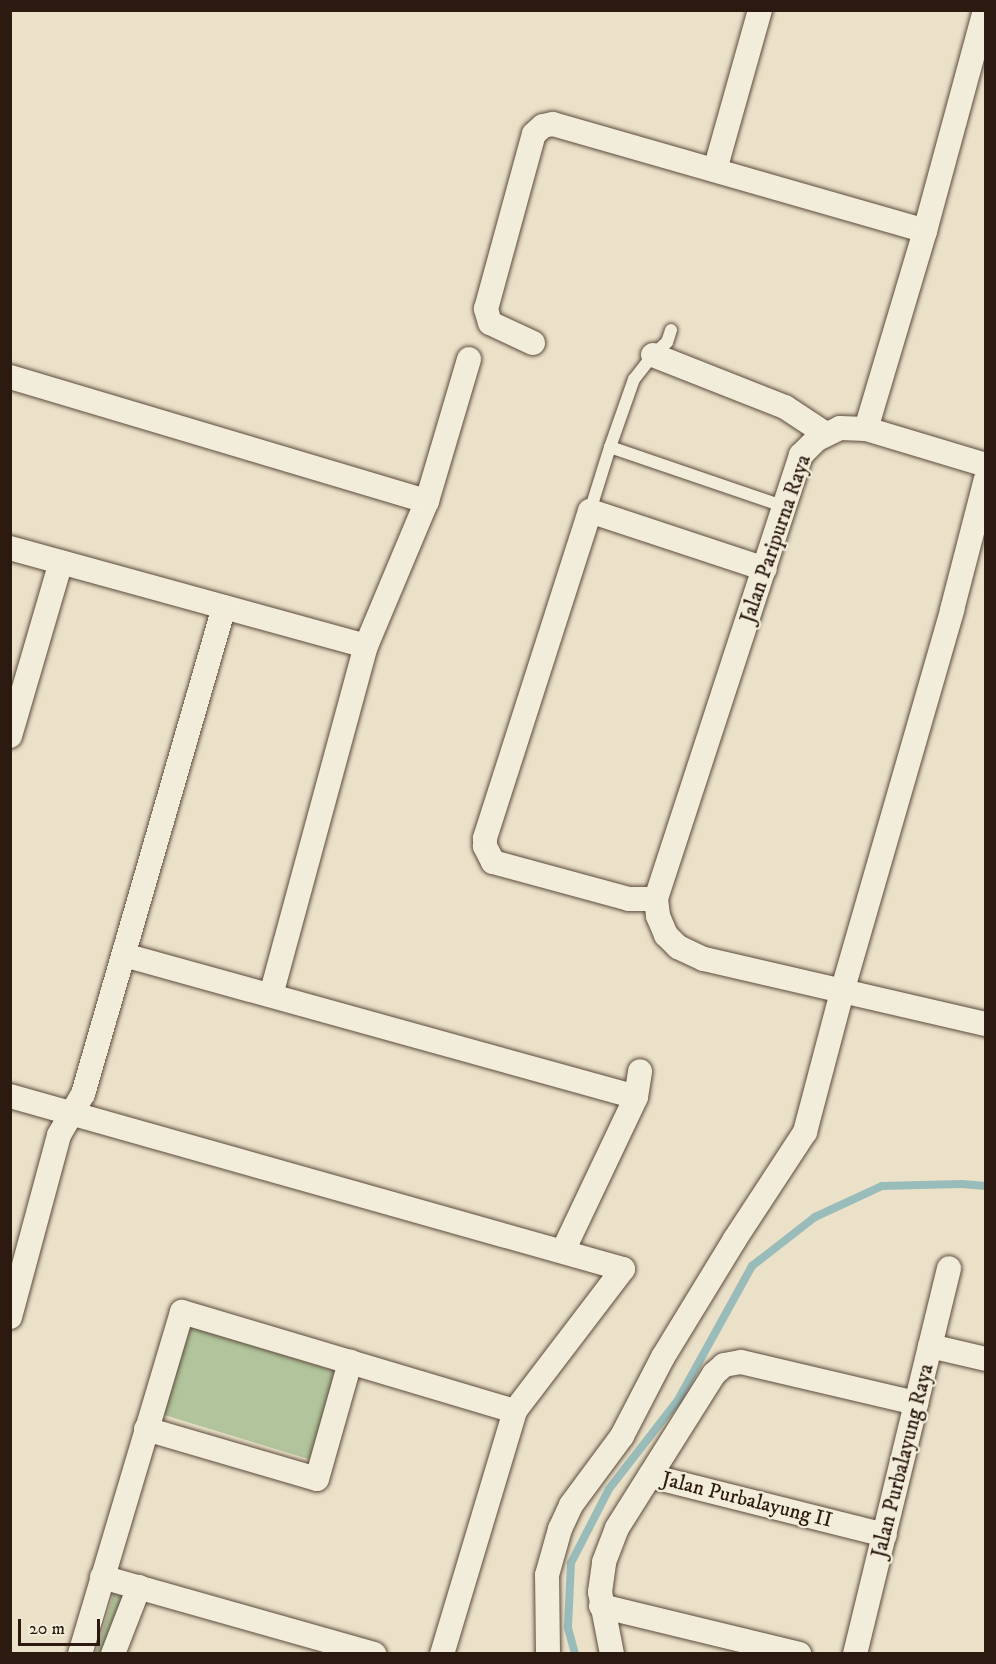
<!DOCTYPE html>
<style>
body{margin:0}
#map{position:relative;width:996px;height:1664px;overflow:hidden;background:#ebe1c8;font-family:"IM FELL DW Pica",serif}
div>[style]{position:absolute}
.green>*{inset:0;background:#b1c49b;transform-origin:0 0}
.stream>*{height:8px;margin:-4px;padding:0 4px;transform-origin:4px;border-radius:4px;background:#99bcba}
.roads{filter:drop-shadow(0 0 2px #5c4b3d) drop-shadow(0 0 2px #5c4b3d)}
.lane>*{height:12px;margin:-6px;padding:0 6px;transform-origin:6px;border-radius:6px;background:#f2ecdb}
.street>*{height:24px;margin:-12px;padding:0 12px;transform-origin:12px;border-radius:12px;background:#f2ecdb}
span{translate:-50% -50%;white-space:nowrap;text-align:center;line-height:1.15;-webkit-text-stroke:4.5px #f2ecdb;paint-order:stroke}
.street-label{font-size:21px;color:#2c190f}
.frame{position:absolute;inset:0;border:12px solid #2c190f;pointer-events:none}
.scale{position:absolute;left:18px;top:1619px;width:82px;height:27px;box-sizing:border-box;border:3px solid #2c190f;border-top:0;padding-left:8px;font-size:18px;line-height:21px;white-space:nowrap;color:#2c190f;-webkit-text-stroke:4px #f2ecdb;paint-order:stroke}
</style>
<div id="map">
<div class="green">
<div style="left:188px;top:1326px;width:155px;height:92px;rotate:17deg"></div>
<div style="left:114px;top:1593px;width:10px;height:64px;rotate:17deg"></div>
</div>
<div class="stream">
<div style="left:575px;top:1654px;width:28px;rotate:-105deg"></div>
<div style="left:568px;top:1627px;width:64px;rotate:-87.3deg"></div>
<div style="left:571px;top:1563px;width:83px;rotate:-62.8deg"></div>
<div style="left:609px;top:1489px;width:113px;rotate:-52.2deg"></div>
<div style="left:678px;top:1400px;width:153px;rotate:-61.1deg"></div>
<div style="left:752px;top:1266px;width:80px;rotate:-37.9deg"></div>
<div style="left:815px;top:1217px;width:74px;rotate:-24.8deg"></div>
<div style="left:882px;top:1186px;width:80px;rotate:-1.4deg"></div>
<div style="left:962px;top:1184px;width:24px;rotate:5deg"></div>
</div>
<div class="roads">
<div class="lane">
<div style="left:671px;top:330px;width:13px;rotate:108deg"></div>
<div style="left:667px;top:342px;width:19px;rotate:137deg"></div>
<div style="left:653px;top:355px;width:31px;rotate:128deg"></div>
<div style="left:634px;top:379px;width:72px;rotate:109.4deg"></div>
<div style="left:610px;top:447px;width:185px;rotate:18.9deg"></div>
<div style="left:590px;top:511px;width:67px;rotate:-72.6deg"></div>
</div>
<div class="street">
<div style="left:715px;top:170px;width:166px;rotate:-74.3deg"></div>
<div style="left:533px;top:343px;width:47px;rotate:-155.1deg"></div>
<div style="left:490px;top:323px;width:15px;rotate:-106deg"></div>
<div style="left:486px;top:309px;width:181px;rotate:-74.7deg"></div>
<div style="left:534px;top:134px;width:12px;rotate:-42deg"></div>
<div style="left:543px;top:126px;width:10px;rotate:-11deg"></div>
<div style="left:553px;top:124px;width:387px;rotate:16deg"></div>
<div style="left:653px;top:355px;width:142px;rotate:21.5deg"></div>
<div style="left:785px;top:407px;width:49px;rotate:33.4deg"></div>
<div style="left:10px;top:377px;width:435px;rotate:16.6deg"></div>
<div style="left:866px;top:429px;width:207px;rotate:-73.4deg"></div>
<div style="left:925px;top:231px;width:229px;rotate:-74.8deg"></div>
<div style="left:986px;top:465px;width:125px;rotate:-163.3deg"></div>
<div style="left:866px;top:429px;width:26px;rotate:-178deg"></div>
<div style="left:840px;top:428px;width:25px;rotate:154deg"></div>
<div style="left:817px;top:439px;width:23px;rotate:135deg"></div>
<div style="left:801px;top:455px;width:467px;rotate:108.1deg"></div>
<div style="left:656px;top:899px;width:17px;rotate:83deg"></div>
<div style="left:658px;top:916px;width:21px;rotate:67deg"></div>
<div style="left:666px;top:935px;width:17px;rotate:45deg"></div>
<div style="left:678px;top:947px;width:29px;rotate:25deg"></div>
<div style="left:704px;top:959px;width:289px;rotate:13deg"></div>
<div style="left:10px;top:548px;width:369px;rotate:15.4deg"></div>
<div style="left:10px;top:736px;width:181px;rotate:-73.7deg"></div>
<div style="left:656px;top:899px;width:27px;rotate:180deg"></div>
<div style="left:629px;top:899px;width:141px;rotate:-164.8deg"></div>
<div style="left:493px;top:862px;width:18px;rotate:-117deg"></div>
<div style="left:485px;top:846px;width:8px;rotate:-90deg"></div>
<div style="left:485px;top:838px;width:343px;rotate:-72.2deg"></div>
<div style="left:590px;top:511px;width:184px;rotate:18.3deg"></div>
<div style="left:124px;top:955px;width:531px;rotate:15.5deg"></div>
<div style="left:271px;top:995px;width:362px;rotate:-74.8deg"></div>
<div style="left:366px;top:646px;width:157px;rotate:-67.2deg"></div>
<div style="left:427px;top:501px;width:148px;rotate:-73.5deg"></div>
<div style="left:10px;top:1096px;width:637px;rotate:15.76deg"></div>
<div style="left:623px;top:1269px;width:178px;rotate:127.3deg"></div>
<div style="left:515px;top:1411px;width:254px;rotate:106.7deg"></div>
<div style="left:563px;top:1251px;width:170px;rotate:-64.6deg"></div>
<div style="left:636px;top:1097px;width:26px;rotate:-81deg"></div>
<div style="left:10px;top:1317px;width:188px;rotate:-74.9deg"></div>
<div style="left:59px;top:1135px;width:48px;rotate:-59.7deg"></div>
<div style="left:83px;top:1094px;width:507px;rotate:-73.85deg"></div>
<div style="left:930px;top:1346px;width:57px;rotate:13.1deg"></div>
<div style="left:146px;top:1429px;width:178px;rotate:16.3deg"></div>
<div style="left:317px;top:1479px;width:122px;rotate:-74.2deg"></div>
<div style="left:650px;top:1476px;width:242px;rotate:14.1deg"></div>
<div style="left:102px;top:1577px;width:283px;rotate:15.8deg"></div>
<div style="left:601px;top:1606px;width:204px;rotate:13.6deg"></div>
<div style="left:80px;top:1654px;width:357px;rotate:-73.4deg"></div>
<div style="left:182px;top:1312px;width:347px;rotate:16.6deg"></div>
<div style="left:113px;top:1654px;width:72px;rotate:-68.8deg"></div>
<div style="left:548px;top:1654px;width:79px;rotate:-90.7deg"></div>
<div style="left:547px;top:1575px;width:48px;rotate:-74.2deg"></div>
<div style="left:560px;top:1529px;width:26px;rotate:-65deg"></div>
<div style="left:571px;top:1505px;width:86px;rotate:-53.5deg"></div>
<div style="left:622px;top:1436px;width:89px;rotate:-62.6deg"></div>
<div style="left:663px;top:1357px;width:138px;rotate:-58.6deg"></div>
<div style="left:735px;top:1239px;width:128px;rotate:-56.8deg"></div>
<div style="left:805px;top:1132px;width:145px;rotate:-75.2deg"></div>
<div style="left:842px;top:992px;width:398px;rotate:-73.9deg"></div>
<div style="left:952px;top:610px;width:135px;rotate:-75.5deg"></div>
<div style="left:612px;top:1654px;width:63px;rotate:-101deg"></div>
<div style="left:600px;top:1592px;width:30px;rotate:-82deg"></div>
<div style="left:604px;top:1562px;width:36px;rotate:-69deg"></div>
<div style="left:617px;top:1528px;width:182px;rotate:-57.8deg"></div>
<div style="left:714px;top:1374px;width:13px;rotate:-42deg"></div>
<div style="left:724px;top:1365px;width:17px;rotate:-10deg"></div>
<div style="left:741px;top:1362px;width:180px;rotate:13.2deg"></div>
<div style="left:855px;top:1654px;width:397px;rotate:-76.3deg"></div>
</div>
</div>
<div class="street-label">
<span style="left:776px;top:539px;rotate:-71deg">Jalan Paripurna Raya</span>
<span style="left:903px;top:1461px;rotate:-76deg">Jalan Purbalayung Raya</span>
<span style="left:747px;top:1500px;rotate:14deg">Jalan Purbalayung II</span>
</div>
<div class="frame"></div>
<div class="scale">20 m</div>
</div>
